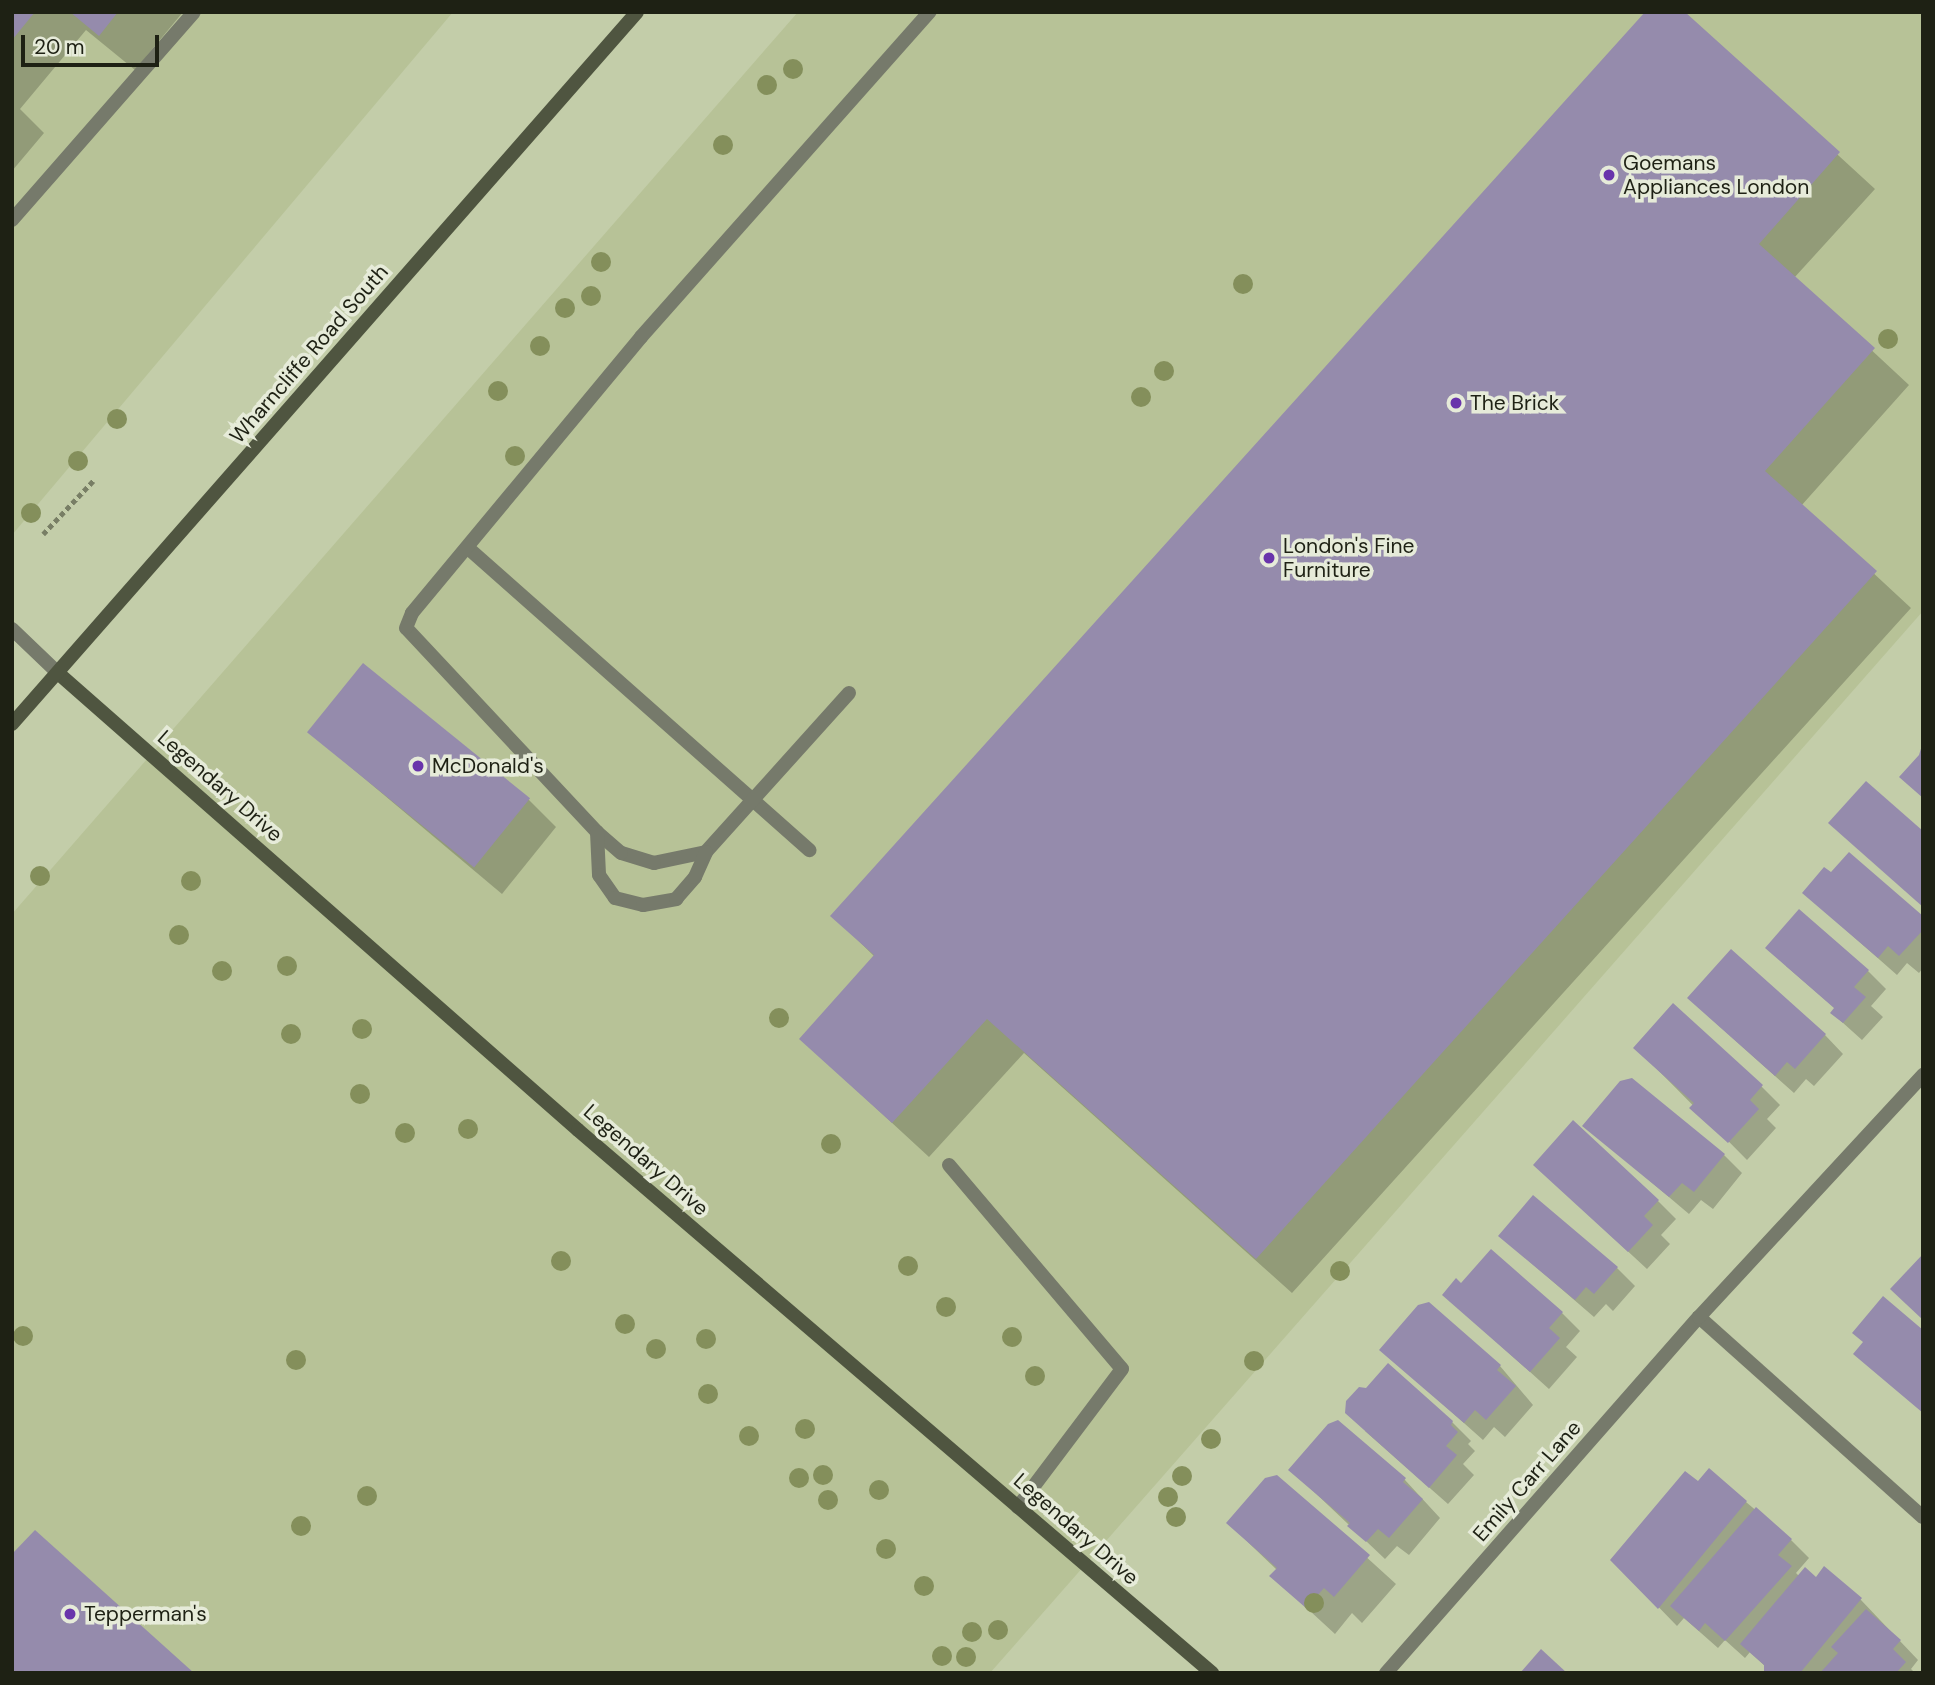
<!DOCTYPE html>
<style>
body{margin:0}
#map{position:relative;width:1935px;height:1685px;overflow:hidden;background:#c3cda9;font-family:"DM Sans",sans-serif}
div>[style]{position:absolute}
.built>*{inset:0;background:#b7c297}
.shadow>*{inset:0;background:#0003}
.building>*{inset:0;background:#958bac;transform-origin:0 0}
.path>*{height:4.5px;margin-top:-2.25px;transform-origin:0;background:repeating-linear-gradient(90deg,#787e65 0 5px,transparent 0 8.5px)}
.lane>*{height:14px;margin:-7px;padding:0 7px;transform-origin:7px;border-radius:7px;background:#767a6b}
.street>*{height:14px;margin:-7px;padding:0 7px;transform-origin:7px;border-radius:7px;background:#767a6b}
.secondary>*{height:14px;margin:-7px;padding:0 7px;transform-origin:7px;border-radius:7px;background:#4f5540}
.trees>*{width:20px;height:20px;margin:-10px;border-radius:50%;background:#848f5b}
.dots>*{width:19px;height:19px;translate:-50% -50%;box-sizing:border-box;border:4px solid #e6ebd9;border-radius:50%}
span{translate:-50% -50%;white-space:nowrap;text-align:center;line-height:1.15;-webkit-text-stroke:7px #e6ebd9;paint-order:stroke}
.poi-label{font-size:21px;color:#1e2114}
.left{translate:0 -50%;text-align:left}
.street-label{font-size:21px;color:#1e2114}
.frame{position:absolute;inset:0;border:14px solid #1e2114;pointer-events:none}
.scale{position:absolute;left:21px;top:35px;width:138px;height:32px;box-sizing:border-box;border:4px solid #1e2114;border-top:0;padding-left:9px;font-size:21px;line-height:24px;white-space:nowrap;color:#1e2114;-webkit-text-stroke:5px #e6ebd9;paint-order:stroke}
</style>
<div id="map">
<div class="built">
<div style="clip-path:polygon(12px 12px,453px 12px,12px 535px)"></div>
<div style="clip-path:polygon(798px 12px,1923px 12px,1923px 611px,990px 1673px,12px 1673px,12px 914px)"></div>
</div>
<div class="shadow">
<div style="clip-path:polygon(12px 12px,183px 12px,135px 70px,86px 30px,20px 109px,44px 133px,12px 171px)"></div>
<div style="clip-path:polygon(1682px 12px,1875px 189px,1794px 278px,1909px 385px,1801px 506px,1911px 608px,1292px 1293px,1024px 1053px,929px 1157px,801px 1039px,875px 957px,833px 916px)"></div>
<div style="clip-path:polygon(309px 732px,529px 800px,556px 827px,502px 894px)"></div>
<div style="clip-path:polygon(1804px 893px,1923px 918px,1923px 968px,1919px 973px,1907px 963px,1897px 975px)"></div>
<div style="clip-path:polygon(1786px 966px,1868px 971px,1886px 989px,1871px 1006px,1883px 1017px,1862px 1040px,1832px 1013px,1836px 1009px)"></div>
<div style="clip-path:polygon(1708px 1016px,1825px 1035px,1843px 1054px,1814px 1086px,1806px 1079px,1794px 1093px)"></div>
<div style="clip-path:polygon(1654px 1066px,1761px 1086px,1780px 1105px,1767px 1119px,1776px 1128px,1747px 1160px)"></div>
<div style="clip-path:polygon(1585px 1126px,1724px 1155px,1742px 1173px,1713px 1209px,1701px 1200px,1689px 1214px)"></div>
<div style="clip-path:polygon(1554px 1183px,1658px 1201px,1676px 1219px,1661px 1235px,1670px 1244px,1647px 1269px)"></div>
<div style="clip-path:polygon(1500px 1236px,1617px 1268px,1635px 1286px,1613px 1311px,1606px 1304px,1594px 1317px)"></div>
<div style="clip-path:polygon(1461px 1285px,1562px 1313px,1580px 1331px,1566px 1347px,1577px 1357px,1549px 1389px,1444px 1295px)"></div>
<div style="clip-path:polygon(1382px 1350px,1500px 1366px,1533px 1405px,1505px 1437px,1494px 1427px,1483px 1440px)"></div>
<div style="clip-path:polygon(1338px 1422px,1405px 1480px,1440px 1518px,1409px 1555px,1397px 1546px,1385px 1559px,1291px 1470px)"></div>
<div style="clip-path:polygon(1452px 1422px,1471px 1441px,1468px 1444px,1475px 1451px,1463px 1464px,1474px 1475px,1448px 1504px,1365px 1431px)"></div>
<div style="clip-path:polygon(1277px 1476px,1396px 1584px,1362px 1623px,1352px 1613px,1335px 1634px,1272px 1576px,1277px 1570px,1228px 1523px)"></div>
<div style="clip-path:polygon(1698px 1484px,1746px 1502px,1791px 1540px,1809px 1558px,1796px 1573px,1799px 1576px,1816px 1579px,1824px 1569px,1861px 1600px,1918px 1660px,1911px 1669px,1915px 1673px,1766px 1673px,1766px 1667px,1750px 1652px,1745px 1658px,1725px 1640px,1718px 1648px,1684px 1618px,1677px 1626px,1613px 1560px)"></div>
</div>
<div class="building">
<div style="clip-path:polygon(12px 12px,35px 12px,12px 40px)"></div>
<div style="clip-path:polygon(70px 12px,118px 12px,99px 36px)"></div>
<div style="clip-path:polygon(1645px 12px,1685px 12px,1840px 152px,1759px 244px,1875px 348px,1765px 471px,1877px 571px,1256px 1259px,987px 1019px,892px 1123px,799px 1039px,874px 955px,830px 916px)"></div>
<div style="left:363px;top:663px;width:215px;height:89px;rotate:39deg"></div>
<div style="clip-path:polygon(1923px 742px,1923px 798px,1899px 777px,1919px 755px)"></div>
<div style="clip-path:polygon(1866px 781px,1923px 831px,1923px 907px,1828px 823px)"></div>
<div style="clip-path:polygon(1849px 852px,1923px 916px,1923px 930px,1899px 956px,1888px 946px,1878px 958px,1802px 893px,1824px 867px,1831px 872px)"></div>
<div style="clip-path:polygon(1799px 909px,1869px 970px,1854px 987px,1866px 997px,1843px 1023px,1830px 1013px,1834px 1008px,1765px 948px)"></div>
<div style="clip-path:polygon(1731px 949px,1826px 1034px,1795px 1069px,1787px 1062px,1775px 1076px,1687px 998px)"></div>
<div style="clip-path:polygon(1673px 1003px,1763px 1085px,1750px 1100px,1759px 1109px,1728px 1143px,1689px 1108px,1694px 1103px,1633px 1048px)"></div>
<div style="clip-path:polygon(1632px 1078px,1725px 1154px,1694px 1192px,1682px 1183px,1669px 1197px,1582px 1126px,1620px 1081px)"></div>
<div style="clip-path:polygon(1573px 1120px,1659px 1200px,1644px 1216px,1653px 1225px,1628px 1252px,1533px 1165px)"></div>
<div style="clip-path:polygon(1533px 1195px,1618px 1267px,1594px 1294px,1586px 1287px,1575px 1300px,1498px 1236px)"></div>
<div style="clip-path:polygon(1491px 1249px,1563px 1312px,1549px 1328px,1560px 1338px,1530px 1372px,1442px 1295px,1456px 1278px,1461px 1283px)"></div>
<div style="clip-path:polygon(1923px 1254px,1923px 1320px,1890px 1289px)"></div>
<div style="clip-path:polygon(1883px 1296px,1923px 1330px,1923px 1413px,1853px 1354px,1863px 1342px,1852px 1333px)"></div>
<div style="clip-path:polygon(1429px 1302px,1501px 1365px,1497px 1370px,1516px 1386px,1486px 1420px,1475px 1410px,1464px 1423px,1379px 1350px,1418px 1305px)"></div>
<div style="clip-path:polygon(1388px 1363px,1453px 1421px,1451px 1425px,1458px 1432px,1446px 1446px,1457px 1455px,1429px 1488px,1345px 1413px,1346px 1401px,1359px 1387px,1366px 1388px)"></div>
<div style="clip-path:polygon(1338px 1420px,1406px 1478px,1403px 1482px,1423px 1499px,1389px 1538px,1378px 1529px,1366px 1542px,1347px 1526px,1350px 1523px,1288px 1470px,1328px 1424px)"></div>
<div style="clip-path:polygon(1709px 1468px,1747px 1501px,1658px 1609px,1610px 1560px,1685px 1471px,1698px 1481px)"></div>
<div style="clip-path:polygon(1277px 1475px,1370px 1555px,1334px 1597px,1324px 1588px,1306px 1608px,1269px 1576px,1277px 1568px,1226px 1523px,1265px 1478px)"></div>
<div style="clip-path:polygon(1756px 1507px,1792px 1539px,1778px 1555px,1792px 1566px,1725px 1641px,1705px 1623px,1699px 1631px,1670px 1606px)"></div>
<div style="clip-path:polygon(35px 1530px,194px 1673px,12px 1673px,12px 1554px)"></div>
<div style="clip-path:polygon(1824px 1566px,1862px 1598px,1800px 1673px,1764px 1673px,1764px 1665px,1740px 1644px,1805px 1567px,1816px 1577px)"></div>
<div style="clip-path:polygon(1866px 1609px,1901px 1640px,1893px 1649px,1906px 1662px,1896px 1673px,1820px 1673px,1838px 1653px,1831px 1647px)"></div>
<div style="clip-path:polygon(1541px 1649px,1567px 1673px,1520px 1673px)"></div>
</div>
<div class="path">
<div style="left:43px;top:534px;width:73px;rotate:-46.7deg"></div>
</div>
<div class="lane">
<div style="left:12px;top:220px;width:276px;rotate:-48.8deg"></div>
<div style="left:468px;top:548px;width:456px;rotate:41.5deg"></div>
<div style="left:12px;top:629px;width:64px;rotate:43.7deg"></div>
<div style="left:849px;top:693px;width:214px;rotate:132deg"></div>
<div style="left:706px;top:852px;width:53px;rotate:168.1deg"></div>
<div style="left:654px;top:863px;width:34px;rotate:-163deg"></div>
<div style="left:621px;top:853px;width:32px;rotate:-139deg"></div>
<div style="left:597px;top:832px;width:279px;rotate:-133.1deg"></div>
<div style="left:406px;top:628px;width:16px;rotate:-68deg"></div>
<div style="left:412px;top:613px;width:359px;rotate:-50.3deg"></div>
<div style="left:641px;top:337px;width:435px;rotate:-48.4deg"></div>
<div style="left:597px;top:832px;width:43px;rotate:87.3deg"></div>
<div style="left:599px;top:875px;width:28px;rotate:55deg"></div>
<div style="left:615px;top:898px;width:29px;rotate:14deg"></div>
<div style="left:643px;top:905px;width:34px;rotate:-10deg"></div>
<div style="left:676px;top:899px;width:29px;rotate:-49deg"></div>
<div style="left:695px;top:877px;width:27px;rotate:-66deg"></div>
<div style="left:949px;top:1165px;width:267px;rotate:49.7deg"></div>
<div style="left:1122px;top:1369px;width:173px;rotate:127deg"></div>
</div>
<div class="street">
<div style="left:1699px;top:1317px;width:300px;rotate:41.8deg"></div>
<div style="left:1386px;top:1673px;width:474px;rotate:-48.7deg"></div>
<div style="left:1699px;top:1317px;width:330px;rotate:-47.2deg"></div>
</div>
<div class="secondary">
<div style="left:58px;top:673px;width:692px;rotate:41.31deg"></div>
<div style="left:578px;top:1130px;width:835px;rotate:40.58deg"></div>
<div style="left:12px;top:724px;width:947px;rotate:-48.72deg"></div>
</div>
<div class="trees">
<div style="left:793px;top:69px"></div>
<div style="left:767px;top:85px"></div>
<div style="left:723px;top:145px"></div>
<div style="left:601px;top:262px"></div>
<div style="left:1243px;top:284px"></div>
<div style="left:591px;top:296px"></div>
<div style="left:565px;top:308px"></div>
<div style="left:1888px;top:339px"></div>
<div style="left:540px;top:346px"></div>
<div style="left:1164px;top:371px"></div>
<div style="left:498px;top:391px"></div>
<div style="left:1141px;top:397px"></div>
<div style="left:117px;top:419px"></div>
<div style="left:515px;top:456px"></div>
<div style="left:78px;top:461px"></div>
<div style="left:31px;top:513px"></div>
<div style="left:40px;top:876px"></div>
<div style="left:191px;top:881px"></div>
<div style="left:179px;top:935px"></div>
<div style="left:287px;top:966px"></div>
<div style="left:222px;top:971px"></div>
<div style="left:779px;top:1018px"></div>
<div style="left:362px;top:1029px"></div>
<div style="left:291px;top:1034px"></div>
<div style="left:360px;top:1094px"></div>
<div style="left:468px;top:1129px"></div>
<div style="left:405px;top:1133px"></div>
<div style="left:831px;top:1144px"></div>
<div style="left:561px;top:1261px"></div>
<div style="left:908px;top:1266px"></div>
<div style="left:1340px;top:1271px"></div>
<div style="left:946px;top:1307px"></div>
<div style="left:625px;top:1324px"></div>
<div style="left:23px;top:1336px"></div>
<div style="left:1012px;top:1337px"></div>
<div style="left:706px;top:1339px"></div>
<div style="left:656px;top:1349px"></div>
<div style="left:296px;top:1360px"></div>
<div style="left:1254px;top:1361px"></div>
<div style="left:1035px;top:1376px"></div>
<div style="left:708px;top:1394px"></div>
<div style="left:805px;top:1429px"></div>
<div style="left:749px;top:1436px"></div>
<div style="left:1211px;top:1439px"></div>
<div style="left:823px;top:1475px"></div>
<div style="left:1182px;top:1476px"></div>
<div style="left:799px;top:1478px"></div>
<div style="left:879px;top:1490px"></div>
<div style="left:367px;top:1496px"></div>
<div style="left:1168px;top:1497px"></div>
<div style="left:828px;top:1500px"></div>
<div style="left:1176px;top:1517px"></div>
<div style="left:301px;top:1526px"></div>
<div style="left:886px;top:1549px"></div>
<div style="left:924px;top:1586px"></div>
<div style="left:1314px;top:1603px"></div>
<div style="left:998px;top:1630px"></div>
<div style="left:972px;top:1632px"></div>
<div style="left:942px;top:1656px"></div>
<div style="left:966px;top:1657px"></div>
</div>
<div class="dots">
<div style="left:1609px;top:175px;background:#6934ab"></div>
<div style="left:1456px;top:403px;background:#6934ab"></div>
<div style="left:1269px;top:558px;background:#6934ab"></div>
<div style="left:418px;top:766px;background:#6934ab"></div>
<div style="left:70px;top:1614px;background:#6934ab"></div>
</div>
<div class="poi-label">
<span class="left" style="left:1623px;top:175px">Goemans<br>Appliances London</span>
<span class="left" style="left:1470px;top:403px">The Brick</span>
<span class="left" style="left:1283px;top:558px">London's Fine<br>Furniture</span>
<span class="left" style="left:432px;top:766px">McDonald's</span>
<span class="left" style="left:84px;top:1614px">Tepperman's</span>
</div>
<div class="street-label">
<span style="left:309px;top:354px;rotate:-49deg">Wharncliffe Road South</span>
<span style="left:220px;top:786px;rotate:41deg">Legendary Drive</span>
<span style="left:646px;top:1160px;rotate:41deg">Legendary Drive</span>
<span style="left:1527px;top:1481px;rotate:-49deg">Emily Carr Lane</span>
<span style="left:1076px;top:1529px;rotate:41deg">Legendary Drive</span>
</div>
<div class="frame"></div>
<div class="scale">20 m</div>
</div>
